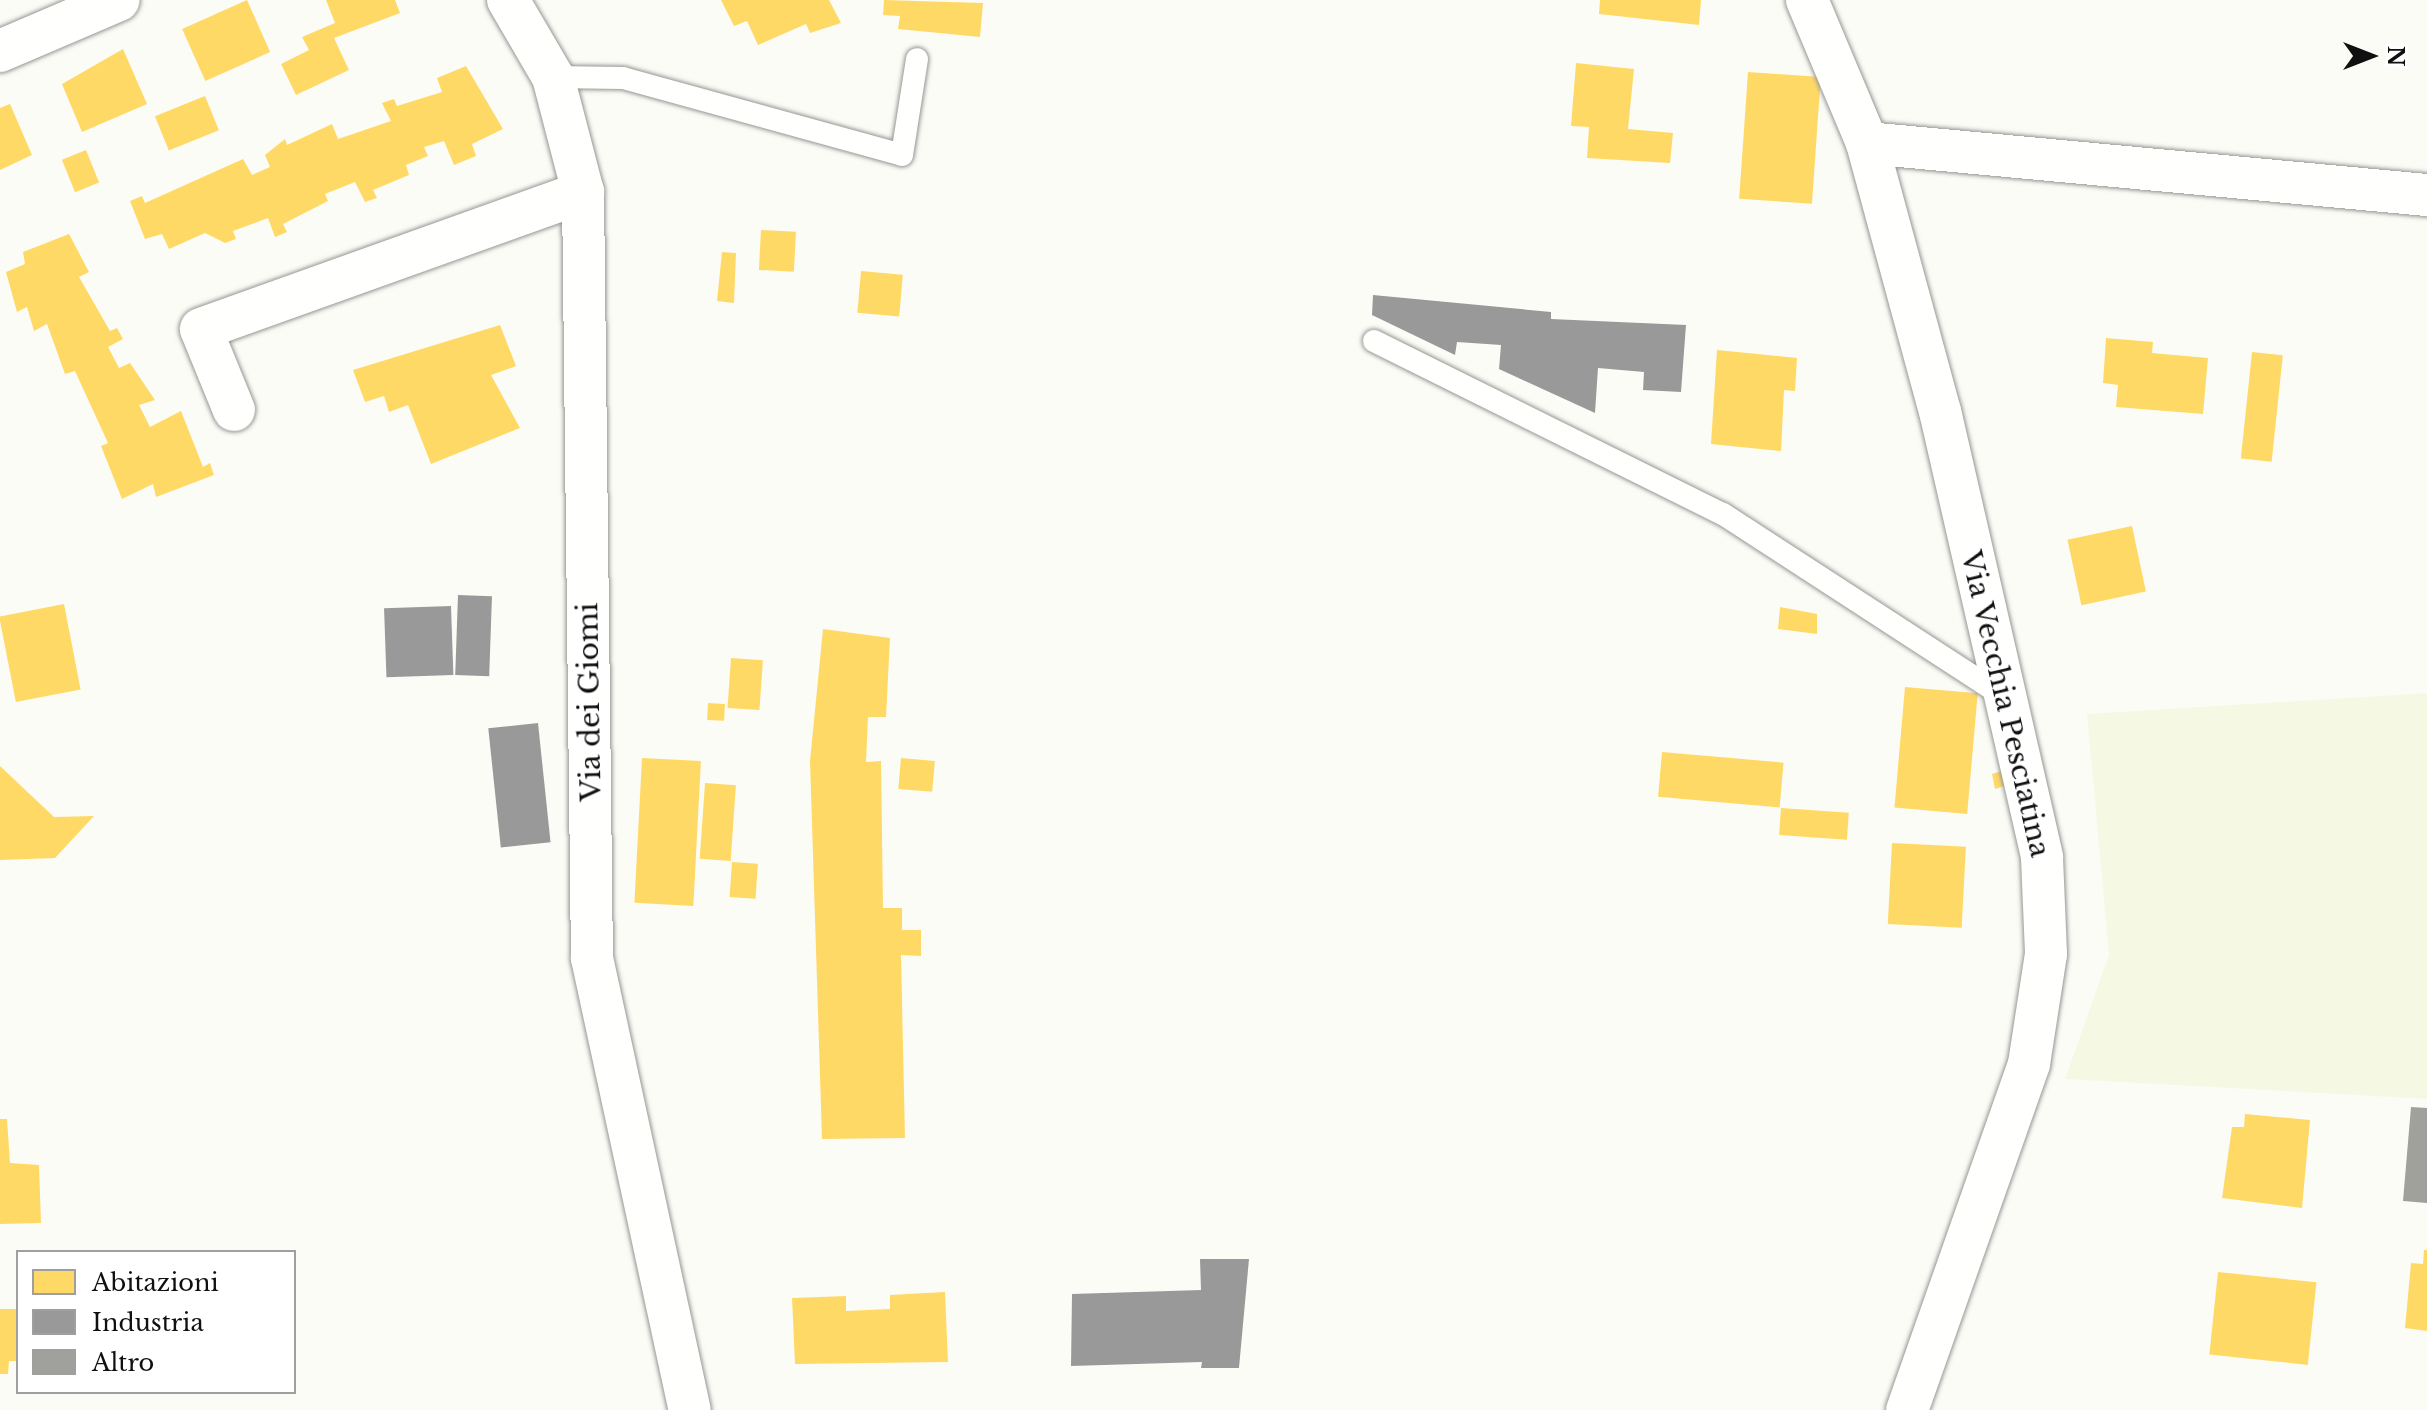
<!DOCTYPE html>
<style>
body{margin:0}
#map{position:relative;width:2427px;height:1410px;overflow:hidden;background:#fcfcf7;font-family:"Libre Baskerville",serif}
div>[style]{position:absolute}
.farmland>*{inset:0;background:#f5f9e3}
.homes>*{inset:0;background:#ffd966;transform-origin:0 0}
.industry>*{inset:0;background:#999;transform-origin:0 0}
.building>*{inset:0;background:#a0a09c}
.roads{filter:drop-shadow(0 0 2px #969694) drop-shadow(0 0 2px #969694)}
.service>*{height:22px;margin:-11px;padding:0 11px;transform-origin:11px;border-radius:11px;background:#fffffe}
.minor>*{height:42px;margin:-21px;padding:0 21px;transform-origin:21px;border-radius:21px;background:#fffffe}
span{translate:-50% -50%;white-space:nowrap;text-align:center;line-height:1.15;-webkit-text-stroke:8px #fff;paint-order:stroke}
.street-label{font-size:28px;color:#101010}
.legend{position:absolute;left:16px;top:1250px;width:280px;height:144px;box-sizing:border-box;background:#fff;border:2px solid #9f9f9f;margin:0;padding:10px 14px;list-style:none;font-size:24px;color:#101010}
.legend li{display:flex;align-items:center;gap:16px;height:40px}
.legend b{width:40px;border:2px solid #9f9f9f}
.north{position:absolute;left:2331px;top:16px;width:80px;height:80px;-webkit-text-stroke:6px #fff;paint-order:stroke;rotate:90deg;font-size:22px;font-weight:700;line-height:32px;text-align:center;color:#101010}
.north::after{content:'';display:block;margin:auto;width:28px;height:36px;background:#101010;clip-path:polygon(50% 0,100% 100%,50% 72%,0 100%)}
</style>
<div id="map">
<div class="farmland">
<div style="clip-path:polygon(2427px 693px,2427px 1099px,2065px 1079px,2109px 955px,2087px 714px)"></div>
</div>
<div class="homes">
<div style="left:247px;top:0;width:57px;height:71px;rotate:66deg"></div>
<div style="clip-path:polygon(326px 0,395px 0,400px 13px,334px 38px,349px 70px,296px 95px,281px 64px,309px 50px,302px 37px,335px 23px)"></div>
<div style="clip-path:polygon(721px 0,829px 0,841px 23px,810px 33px,806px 24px,758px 45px,747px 21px,734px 26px)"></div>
<div style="clip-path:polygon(884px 0,983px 3px,980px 37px,898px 29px,900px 16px,883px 15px)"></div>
<div style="clip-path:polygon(1600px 0,1701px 0,1699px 25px,1599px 14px)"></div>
<div style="clip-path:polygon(123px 49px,147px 104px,82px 132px,62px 84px)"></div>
<div style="clip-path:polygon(1576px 63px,1634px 69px,1628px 129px,1673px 133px,1670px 163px,1587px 158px,1589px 127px,1571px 126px)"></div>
<div style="clip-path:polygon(466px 66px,503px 129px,472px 144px,476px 156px,454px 165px,444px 141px,424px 147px,428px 156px,406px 165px,409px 175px,373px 190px,377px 198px,365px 202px,355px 182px,325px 194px,328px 201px,283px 224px,287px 232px,275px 237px,268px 218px,233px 231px,236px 239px,225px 243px,205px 233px,169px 249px,162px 234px,145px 239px,130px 201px,142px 196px,145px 203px,243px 159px,252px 175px,270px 167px,265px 155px,285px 139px,287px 145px,332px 124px,338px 139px,391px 121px,382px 103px,394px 99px,397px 106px,442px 92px,437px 78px)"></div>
<div style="left:1748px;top:72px;width:73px;height:127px;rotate:4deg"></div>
<div style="left:205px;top:96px;width:37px;height:54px;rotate:68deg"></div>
<div style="clip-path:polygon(10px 104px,32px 155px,0 170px,0 108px)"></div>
<div style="left:86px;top:150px;width:35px;height:26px;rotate:68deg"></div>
<div style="left:761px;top:230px;width:35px;height:40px;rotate:3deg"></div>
<div style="clip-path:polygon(69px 234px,89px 272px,79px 277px,110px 331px,117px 328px,123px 339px,108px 347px,119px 368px,130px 363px,155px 400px,139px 405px,150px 427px,181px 411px,203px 467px,210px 463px,214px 475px,156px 497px,153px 484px,122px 499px,101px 446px,108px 443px,75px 371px,65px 374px,47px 324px,34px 331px,27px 307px,17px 312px,6px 272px,25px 264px,23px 252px)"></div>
<div style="clip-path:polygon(722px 252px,736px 253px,734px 303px,717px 301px)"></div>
<div style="left:861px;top:271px;width:42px;height:42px;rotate:5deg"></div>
<div style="clip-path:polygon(500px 325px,516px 366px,491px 375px,520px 428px,431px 464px,408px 405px,389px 412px,384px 396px,365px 402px,353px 370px)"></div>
<div style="clip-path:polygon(2106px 338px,2153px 342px,2152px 353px,2208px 358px,2203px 414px,2116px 407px,2118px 385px,2103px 383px)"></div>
<div style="clip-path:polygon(1717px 350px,1797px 358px,1795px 391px,1784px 390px,1781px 451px,1711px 444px)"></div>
<div style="left:2252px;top:352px;width:31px;height:107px;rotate:6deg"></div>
<div style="left:2132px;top:526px;width:67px;height:66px;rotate:78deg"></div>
<div style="left:64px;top:604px;width:87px;height:66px;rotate:79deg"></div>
<div style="clip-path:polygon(1780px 607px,1817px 614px,1817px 634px,1778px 629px)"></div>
<div style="clip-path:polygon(823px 629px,890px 638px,886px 717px,868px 717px,866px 762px,881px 761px,883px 908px,902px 908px,902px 930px,921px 930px,921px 956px,901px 955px,905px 1138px,822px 1139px,810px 761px)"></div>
<div style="left:731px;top:658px;width:32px;height:50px;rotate:4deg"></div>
<div style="left:1905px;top:687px;width:73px;height:121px;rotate:5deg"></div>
<div style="left:708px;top:703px;width:17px;height:17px;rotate:3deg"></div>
<div style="left:1662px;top:752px;width:122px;height:45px;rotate:5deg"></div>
<div style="left:642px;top:758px;width:59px;height:145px;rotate:3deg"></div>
<div style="left:901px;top:758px;width:34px;height:31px;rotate:5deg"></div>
<div style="clip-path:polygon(0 766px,54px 817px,94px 816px,55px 858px,0 860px)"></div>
<div style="clip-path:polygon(2005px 770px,2007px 785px,1995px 789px,1992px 774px)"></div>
<div style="left:705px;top:783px;width:31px;height:76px;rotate:4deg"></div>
<div style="left:1781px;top:808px;width:68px;height:27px;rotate:4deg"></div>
<div style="left:1892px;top:843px;width:74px;height:81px;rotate:3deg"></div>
<div style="left:732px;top:862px;width:26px;height:35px;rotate:4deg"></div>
<div style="clip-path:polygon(2245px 1114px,2310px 1120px,2302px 1208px,2222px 1198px,2232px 1127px,2244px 1127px)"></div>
<div style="clip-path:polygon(0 1119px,7px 1119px,10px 1163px,39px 1165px,41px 1223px,0 1224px)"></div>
<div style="clip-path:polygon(2424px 1250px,2427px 1250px,2427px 1331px,2405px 1328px,2411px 1263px,2423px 1264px)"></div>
<div style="left:2218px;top:1272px;width:99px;height:83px;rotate:6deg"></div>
<div style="clip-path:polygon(945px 1292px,948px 1362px,795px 1364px,792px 1298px,846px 1296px,846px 1311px,890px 1309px,890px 1295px)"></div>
<div style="clip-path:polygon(0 1309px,18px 1309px,18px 1361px,9px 1361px,8px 1374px,0 1374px)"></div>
</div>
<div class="industry">
<div style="clip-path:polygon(1373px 295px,1551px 312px,1551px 319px,1686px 325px,1681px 392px,1643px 390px,1644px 372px,1598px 368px,1595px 413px,1499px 369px,1501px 345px,1457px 342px,1455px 355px,1372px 315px)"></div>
<div style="left:458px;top:595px;width:34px;height:80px;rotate:2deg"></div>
<div style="left:451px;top:606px;width:69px;height:67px;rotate:88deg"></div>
<div style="left:538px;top:723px;width:120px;height:50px;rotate:84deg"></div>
<div style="clip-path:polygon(1200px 1259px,1249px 1259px,1239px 1368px,1201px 1368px,1202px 1362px,1071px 1366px,1072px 1294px,1201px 1290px)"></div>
</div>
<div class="building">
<div style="clip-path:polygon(2411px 1107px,2427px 1108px,2427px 1203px,2403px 1201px)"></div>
</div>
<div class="roads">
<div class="service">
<div style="left:553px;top:77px;width:70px;rotate:0.8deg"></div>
<div style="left:623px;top:78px;width:289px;rotate:15.4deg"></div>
<div style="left:902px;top:155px;width:97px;rotate:-81.1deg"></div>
<div style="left:1374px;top:341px;width:390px;rotate:26.4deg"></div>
<div style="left:1723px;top:514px;width:334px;rotate:33deg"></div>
</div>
<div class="minor">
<div style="left:508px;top:0;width:89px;rotate:59.7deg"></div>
<div style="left:553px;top:77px;width:119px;rotate:75.4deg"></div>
<div style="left:583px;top:192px;width:766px;rotate:89.33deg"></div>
<div style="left:592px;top:958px;width:463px;rotate:77.8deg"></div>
<div style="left:1807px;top:0;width:155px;rotate:67.2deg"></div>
<div style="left:1867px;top:143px;width:278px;rotate:74.8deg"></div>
<div style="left:1940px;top:411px;width:458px;rotate:77.1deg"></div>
<div style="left:2042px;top:858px;width:96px;rotate:87.6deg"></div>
<div style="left:2046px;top:954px;width:111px;rotate:98.8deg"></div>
<div style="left:2029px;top:1064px;width:367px;rotate:109.4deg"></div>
<div style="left:0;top:51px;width:129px;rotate:-23.2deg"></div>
<div style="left:1867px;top:143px;width:562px;rotate:5.31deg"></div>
<div style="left:234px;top:410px;width:87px;rotate:-112.2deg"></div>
<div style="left:201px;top:329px;width:406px;rotate:-19.7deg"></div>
</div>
</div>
<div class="street-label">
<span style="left:590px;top:702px;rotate:-91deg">Via dei Giomi</span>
<span style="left:2005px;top:704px;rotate:77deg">Via Vecchia Pesciatina</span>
</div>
<ul class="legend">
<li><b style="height:22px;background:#ffd966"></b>Abitazioni</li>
<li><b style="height:22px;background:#999"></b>Industria</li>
<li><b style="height:22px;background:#a0a09c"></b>Altro</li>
</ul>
<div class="north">N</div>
</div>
